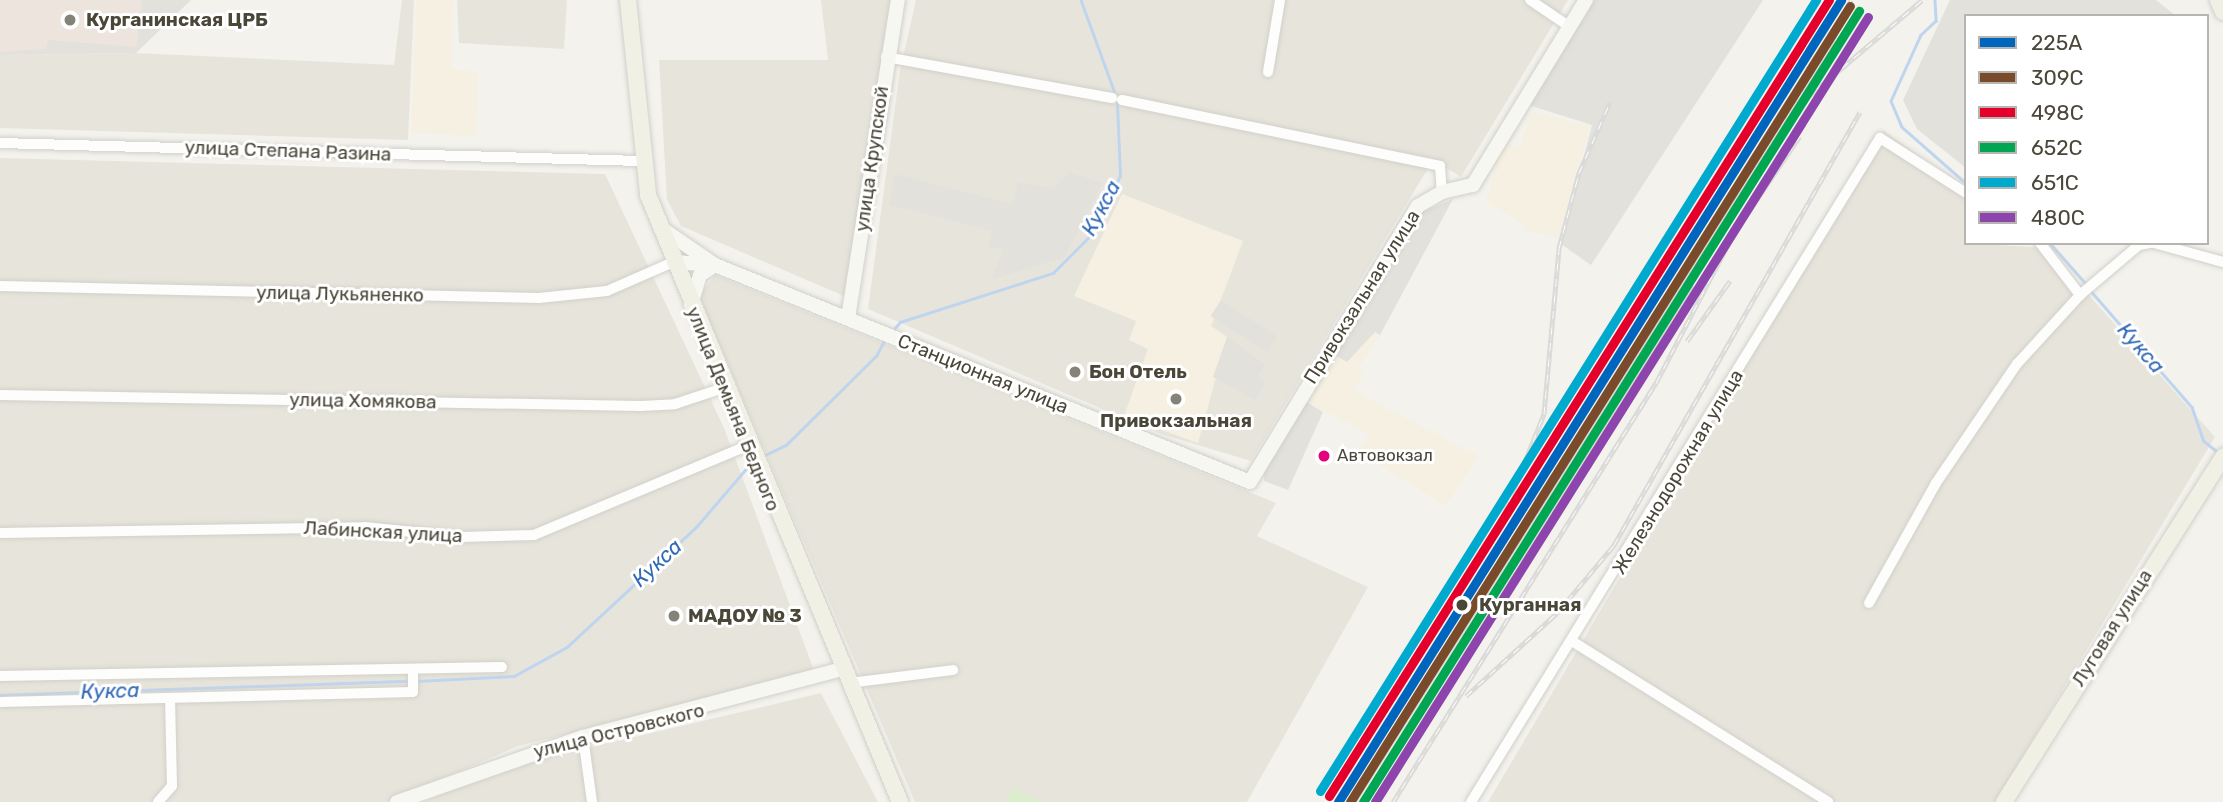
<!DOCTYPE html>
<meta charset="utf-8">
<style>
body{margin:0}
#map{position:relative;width:2223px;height:802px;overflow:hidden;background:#f3f2ed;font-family:Rubik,sans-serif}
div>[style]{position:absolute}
.residential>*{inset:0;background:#e7e5db}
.commercial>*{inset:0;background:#f5f0e1}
.industrial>*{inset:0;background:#e3e1db}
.medical>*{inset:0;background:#ede4de}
.green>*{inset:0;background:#dcedce}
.parking>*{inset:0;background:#e2e1dc;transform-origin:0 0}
.stream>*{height:2.5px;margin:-1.25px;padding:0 1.25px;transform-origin:1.25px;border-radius:1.25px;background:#bfd5ef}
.roads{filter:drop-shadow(0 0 2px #d1d0cb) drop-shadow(0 0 2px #d1d0cb)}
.street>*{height:10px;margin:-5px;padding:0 5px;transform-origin:5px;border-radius:5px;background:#fdfdfc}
.secondary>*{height:14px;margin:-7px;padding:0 7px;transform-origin:7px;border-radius:7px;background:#f7f7f1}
.primary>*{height:16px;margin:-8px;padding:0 8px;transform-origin:8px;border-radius:8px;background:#f1f0e5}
.rail>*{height:5px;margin-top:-2.5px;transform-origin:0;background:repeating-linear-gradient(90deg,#fff 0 8px,#dadad9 0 16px);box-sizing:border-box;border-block:2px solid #dadad9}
.rail-1>*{height:9px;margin:-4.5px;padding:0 4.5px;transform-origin:4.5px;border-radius:4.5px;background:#0065bd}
.rail-2>*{height:9px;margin:-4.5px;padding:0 4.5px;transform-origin:4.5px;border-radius:4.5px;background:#7a4b2a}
.rail-3>*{height:9px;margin:-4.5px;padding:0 4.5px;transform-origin:4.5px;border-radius:4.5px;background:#e4002b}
.rail-4>*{height:9px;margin:-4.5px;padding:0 4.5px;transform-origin:4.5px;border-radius:4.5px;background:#00a651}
.rail-5>*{height:9px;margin:-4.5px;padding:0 4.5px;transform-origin:4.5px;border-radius:4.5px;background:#00a9ce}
.rail-6>*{height:9px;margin:-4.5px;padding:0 4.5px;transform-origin:4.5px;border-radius:4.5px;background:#8e44ad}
.dots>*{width:19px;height:19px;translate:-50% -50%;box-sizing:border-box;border:4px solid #fff;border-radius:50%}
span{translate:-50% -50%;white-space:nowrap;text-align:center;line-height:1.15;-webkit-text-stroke:6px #fff;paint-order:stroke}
.bus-label{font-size:17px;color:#4a4638}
.left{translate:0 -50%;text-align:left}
.poi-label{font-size:19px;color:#4a4638;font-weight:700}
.street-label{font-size:19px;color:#4a4638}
.stop-label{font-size:19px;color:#4a4638;font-weight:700}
.water-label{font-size:21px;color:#3169b6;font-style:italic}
.legend{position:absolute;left:1964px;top:14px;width:245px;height:231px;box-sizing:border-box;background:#fff;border:2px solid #b7b5af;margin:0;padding:9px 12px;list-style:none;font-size:21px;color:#4a4638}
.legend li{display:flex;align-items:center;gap:14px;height:35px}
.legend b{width:35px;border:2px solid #b7b5af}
</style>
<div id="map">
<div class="residential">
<div style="clip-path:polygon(402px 0,414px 0,408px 140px,0 128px,0 55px,136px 53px,394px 65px)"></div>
<div style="clip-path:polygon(457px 0,567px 0,564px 49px,459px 43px)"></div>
<div style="clip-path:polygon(821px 0,897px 0,851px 299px,681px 226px,667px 200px,659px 60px,828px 60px)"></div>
<div style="clip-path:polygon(916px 0,1568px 0,1461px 177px,1433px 160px,1251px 461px,1161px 434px,868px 309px,900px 70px)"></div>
<div style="clip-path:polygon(1883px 130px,1966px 190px,1966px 243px,2047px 248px,2215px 437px,1995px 802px,1488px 802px)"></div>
<div style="clip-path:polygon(0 158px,605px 174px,724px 428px,815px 673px,518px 746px,388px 802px,0 802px)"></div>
<div style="clip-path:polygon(715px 275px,1276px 503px,1257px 536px,1368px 587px,1247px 802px,915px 802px,699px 296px)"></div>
<div style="clip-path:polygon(821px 693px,878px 802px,423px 802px,515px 765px)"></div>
</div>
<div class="commercial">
<div style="clip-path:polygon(417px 0,453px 0,451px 69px,478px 72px,476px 136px,411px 133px)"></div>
<div style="clip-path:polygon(1532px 111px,1590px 126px,1559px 238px,1524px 230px,1524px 224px,1486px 202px,1503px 143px,1520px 147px)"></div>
<div style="clip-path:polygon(1122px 194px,1243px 241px,1211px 326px,1227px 337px,1198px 443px,1124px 416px,1148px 349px,1129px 340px,1136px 321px,1074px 296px)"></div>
<div style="clip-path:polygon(1375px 331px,1380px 335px,1358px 368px,1364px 373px,1353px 391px,1479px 456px,1446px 506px,1358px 451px,1369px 434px,1305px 401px,1333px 354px,1353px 353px)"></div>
</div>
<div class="industrial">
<div style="clip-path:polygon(0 0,191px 0,136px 53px,0 55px)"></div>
<div style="clip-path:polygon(1590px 0,1763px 0,1591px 265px,1561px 244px,1592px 125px,1525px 104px)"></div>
<div style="clip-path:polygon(1950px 0,2156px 0,2176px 16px,1966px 16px,1966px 168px,1917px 129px,1903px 100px)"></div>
</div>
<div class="medical">
<div style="clip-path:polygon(0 0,142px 0,137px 47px,48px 40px,46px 49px,0 52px)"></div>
</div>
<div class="green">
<div style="clip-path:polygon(1015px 787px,1039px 802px,1005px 802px)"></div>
</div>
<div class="parking">
<div style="clip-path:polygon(1069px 172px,1103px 183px,1065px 257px,991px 280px,1003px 249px,988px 246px,992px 231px,889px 205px,895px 174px,1012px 204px,1018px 182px,1053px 188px)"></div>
<div style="clip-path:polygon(1453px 199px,1380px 335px,1375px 332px,1347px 362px,1333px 354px,1419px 213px)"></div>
<div style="left:1221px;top:300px;width:67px;height:19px;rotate:33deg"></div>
<div style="clip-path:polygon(1227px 337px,1265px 364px,1258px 377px,1266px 382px,1255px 400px,1213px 377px)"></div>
<div style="clip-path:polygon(1305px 401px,1323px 412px,1288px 490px,1264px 481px,1264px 469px)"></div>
</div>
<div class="stream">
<div style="left:1081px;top:0;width:99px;rotate:69.9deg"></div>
<div style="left:1935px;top:0;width:21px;rotate:87deg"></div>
<div style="left:1936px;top:21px;width:21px;rotate:137deg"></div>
<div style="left:1921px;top:35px;width:72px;rotate:114.4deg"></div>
<div style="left:1891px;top:101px;width:28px;rotate:67deg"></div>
<div style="left:1902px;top:127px;width:85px;rotate:41.2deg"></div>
<div style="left:2050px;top:243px;width:56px;rotate:48.6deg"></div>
<div style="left:2091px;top:291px;width:154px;rotate:49deg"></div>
<div style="left:2192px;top:407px;width:36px;rotate:71deg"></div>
<div style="left:2204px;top:441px;width:19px;rotate:39deg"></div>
<div style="left:892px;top:331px;width:12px;rotate:-48deg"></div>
<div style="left:900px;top:322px;width:161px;rotate:-17.8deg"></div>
<div style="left:1053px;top:273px;width:51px;rotate:-45deg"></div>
<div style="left:1089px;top:237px;width:68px;rotate:-63.1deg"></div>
<div style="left:1120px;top:176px;width:73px;rotate:-92.4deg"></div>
<div style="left:763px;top:456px;width:25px;rotate:-26deg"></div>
<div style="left:786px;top:445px;width:127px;rotate:-44.7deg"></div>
<div style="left:876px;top:356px;width:19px;rotate:-62deg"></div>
<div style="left:416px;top:681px;width:98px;rotate:-2.9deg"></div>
<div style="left:514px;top:676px;width:60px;rotate:-28.7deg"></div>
<div style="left:567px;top:647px;width:178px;rotate:-42.9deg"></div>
<div style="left:697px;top:526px;width:83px;rotate:-49.4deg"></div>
<div style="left:0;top:695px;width:409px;rotate:-2deg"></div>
</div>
<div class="roads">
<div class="street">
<div style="left:1530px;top:0;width:48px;rotate:34deg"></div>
<div style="left:886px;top:57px;width:230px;rotate:10.3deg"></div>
<div style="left:1268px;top:72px;width:73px;rotate:-80.5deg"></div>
<div style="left:1122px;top:100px;width:325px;rotate:11.7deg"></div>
<div style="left:1440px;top:166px;width:26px;rotate:86deg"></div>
<div style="left:0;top:143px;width:640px;rotate:1.61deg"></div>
<div style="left:2040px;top:243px;width:66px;rotate:52.4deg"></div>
<div style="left:2154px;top:243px;width:72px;rotate:15.4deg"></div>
<div style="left:0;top:286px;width:539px;rotate:1.28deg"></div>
<div style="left:539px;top:298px;width:68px;rotate:-5.9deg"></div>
<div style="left:607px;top:291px;width:72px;rotate:-23.7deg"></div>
<div style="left:0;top:395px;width:641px;rotate:0.98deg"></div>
<div style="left:641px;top:406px;width:34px;rotate:-3deg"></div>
<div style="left:675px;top:404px;width:51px;rotate:-18.4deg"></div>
<div style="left:0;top:533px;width:365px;rotate:-0.9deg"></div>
<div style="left:365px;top:527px;width:97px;rotate:5.9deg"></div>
<div style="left:461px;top:537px;width:73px;rotate:-1.6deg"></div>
<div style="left:534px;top:535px;width:231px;rotate:-22.7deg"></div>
<div style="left:1869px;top:603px;width:137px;rotate:-60.8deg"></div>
<div style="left:1936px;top:483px;width:144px;rotate:-55.8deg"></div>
<div style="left:2017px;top:364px;width:93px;rotate:-47.6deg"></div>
<div style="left:2080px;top:295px;width:77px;rotate:-40.3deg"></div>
<div style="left:2139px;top:245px;width:11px;rotate:-10deg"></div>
<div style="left:1575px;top:643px;width:299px;rotate:32.1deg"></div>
<div style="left:0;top:676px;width:502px;rotate:-1.03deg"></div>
<div style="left:849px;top:683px;width:105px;rotate:-7.1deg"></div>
<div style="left:0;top:702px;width:413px;rotate:-1.4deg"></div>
<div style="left:413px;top:692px;width:23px;rotate:-90deg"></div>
<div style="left:583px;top:737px;width:66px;rotate:82.1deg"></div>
<div style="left:158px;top:802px;width:21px;rotate:-49deg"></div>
<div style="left:172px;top:786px;width:88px;rotate:-91.3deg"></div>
<div style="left:1471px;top:802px;width:780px;rotate:-58.37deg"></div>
<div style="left:1880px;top:138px;width:102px;rotate:32.6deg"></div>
</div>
<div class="secondary">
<div style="left:661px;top:228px;width:65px;rotate:34.4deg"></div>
<div style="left:715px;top:265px;width:18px;rotate:146deg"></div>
<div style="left:700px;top:275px;width:31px;rotate:107deg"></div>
<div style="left:673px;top:262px;width:42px;rotate:4.1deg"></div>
<div style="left:715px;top:265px;width:577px;rotate:22.08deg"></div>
<div style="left:1250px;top:482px;width:323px;rotate:-58.7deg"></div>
<div style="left:1418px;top:206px;width:28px;rotate:-30deg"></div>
<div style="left:1442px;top:192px;width:32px;rotate:-13deg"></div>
<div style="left:1473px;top:185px;width:217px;rotate:-58.6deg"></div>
<div style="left:848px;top:318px;width:322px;rotate:-81.1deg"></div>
<div style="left:397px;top:802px;width:197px;rotate:-19.3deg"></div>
<div style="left:583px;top:737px;width:269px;rotate:-14.7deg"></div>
</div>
<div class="primary">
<div style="left:628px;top:0;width:196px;rotate:84.1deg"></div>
<div style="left:648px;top:195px;width:657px;rotate:67.45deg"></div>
<div style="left:2218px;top:0;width:13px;rotate:67deg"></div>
<div style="left:2004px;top:802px;width:409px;rotate:-57.6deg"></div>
</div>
</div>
<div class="rail">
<div style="left:1805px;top:99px;width:153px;rotate:-40.2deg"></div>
<div style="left:1687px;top:341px;width:74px;rotate:-54.4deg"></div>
<div style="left:1540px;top:445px;width:290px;rotate:-58deg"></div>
<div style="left:1503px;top:516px;width:110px;rotate:-68.1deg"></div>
<div style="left:1544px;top:414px;width:167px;rotate:-84.8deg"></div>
<div style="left:1559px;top:248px;width:78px;rotate:-75.1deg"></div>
<div style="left:1579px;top:173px;width:77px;rotate:-66.4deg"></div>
<div style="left:1466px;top:696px;width:123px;rotate:-42.4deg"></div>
<div style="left:1557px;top:613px;width:89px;rotate:-50deg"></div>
<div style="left:1614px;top:545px;width:498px;rotate:-60.4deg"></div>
<div style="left:1354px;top:802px;width:889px;rotate:-57.78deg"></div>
<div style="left:1828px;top:50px;width:55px;rotate:-65.3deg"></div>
<div style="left:1373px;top:802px;width:608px;rotate:-58.03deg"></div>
<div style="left:1393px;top:802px;width:495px;rotate:-57.9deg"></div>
<div style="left:1656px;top:383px;width:169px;rotate:-62.5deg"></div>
<div style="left:1734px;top:233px;width:117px;rotate:-55.8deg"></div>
</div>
<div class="rail-1">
<div style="left:1338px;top:802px;width:947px;rotate:-57.9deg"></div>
</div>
<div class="rail-2">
<div style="left:1350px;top:802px;width:940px;rotate:-57.87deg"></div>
</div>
<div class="rail-3">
<div style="left:1329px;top:796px;width:940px;rotate:-57.87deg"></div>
</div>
<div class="rail-4">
<div style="left:1363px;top:802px;width:934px;rotate:-57.91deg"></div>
</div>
<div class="rail-5">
<div style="left:1320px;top:791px;width:934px;rotate:-57.91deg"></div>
</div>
<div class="rail-6">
<div style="left:1375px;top:802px;width:927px;rotate:-57.87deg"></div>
</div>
<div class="dots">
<div style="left:70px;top:20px;background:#858277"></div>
<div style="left:1075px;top:372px;background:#858277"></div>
<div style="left:1176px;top:399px;background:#858277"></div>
<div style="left:1324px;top:456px;background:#e5007d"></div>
<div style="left:1462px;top:605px;background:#4a4638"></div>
<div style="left:674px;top:616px;background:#858277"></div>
</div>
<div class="bus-label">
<span class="left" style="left:1337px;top:456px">Автовокзал</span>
</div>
<div class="poi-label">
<span class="left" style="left:86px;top:20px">Курганинская ЦРБ</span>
<span class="left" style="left:1089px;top:372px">Бон Отель</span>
<span style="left:1176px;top:421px">Привокзальная</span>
<span class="left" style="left:688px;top:616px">МАДОУ № 3</span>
</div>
<div class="street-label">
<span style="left:288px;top:151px;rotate:2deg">улица Степана Разина</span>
<span style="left:872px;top:159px;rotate:-82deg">улица Крупской</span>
<span style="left:340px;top:294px;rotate:1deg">улица Лукьяненко</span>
<span style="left:1362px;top:297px;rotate:-58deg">Привокзальная улица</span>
<span style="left:983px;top:374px;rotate:22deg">Станционная улица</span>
<span style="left:363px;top:401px;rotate:1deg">улица Хомякова</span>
<span style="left:733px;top:409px;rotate:68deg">улица Демьяна Бедного</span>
<span style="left:1678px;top:472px;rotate:-59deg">Железнодорожная улица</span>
<span style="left:383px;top:532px;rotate:3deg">Лабинская улица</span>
<span style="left:2112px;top:628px;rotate:-58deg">Луговая улица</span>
<span style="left:619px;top:731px;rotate:-14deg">улица Островского</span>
</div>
<div class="stop-label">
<span class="left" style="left:1479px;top:605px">Курганная</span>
</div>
<div class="water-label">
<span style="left:1101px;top:208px;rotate:-62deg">Кукса</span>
<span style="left:2141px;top:348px;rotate:49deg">Кукса</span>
<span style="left:657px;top:563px;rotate:-43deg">Кукса</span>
<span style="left:110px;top:691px;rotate:-2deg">Кукса</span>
</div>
<ul class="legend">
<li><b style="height:9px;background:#0065bd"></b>225А</li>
<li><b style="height:9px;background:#7a4b2a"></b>309С</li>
<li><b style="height:9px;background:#e4002b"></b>498С</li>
<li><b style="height:9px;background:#00a651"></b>652С</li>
<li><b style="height:9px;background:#00a9ce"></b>651С</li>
<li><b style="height:9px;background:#8e44ad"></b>480С</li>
</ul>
</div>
